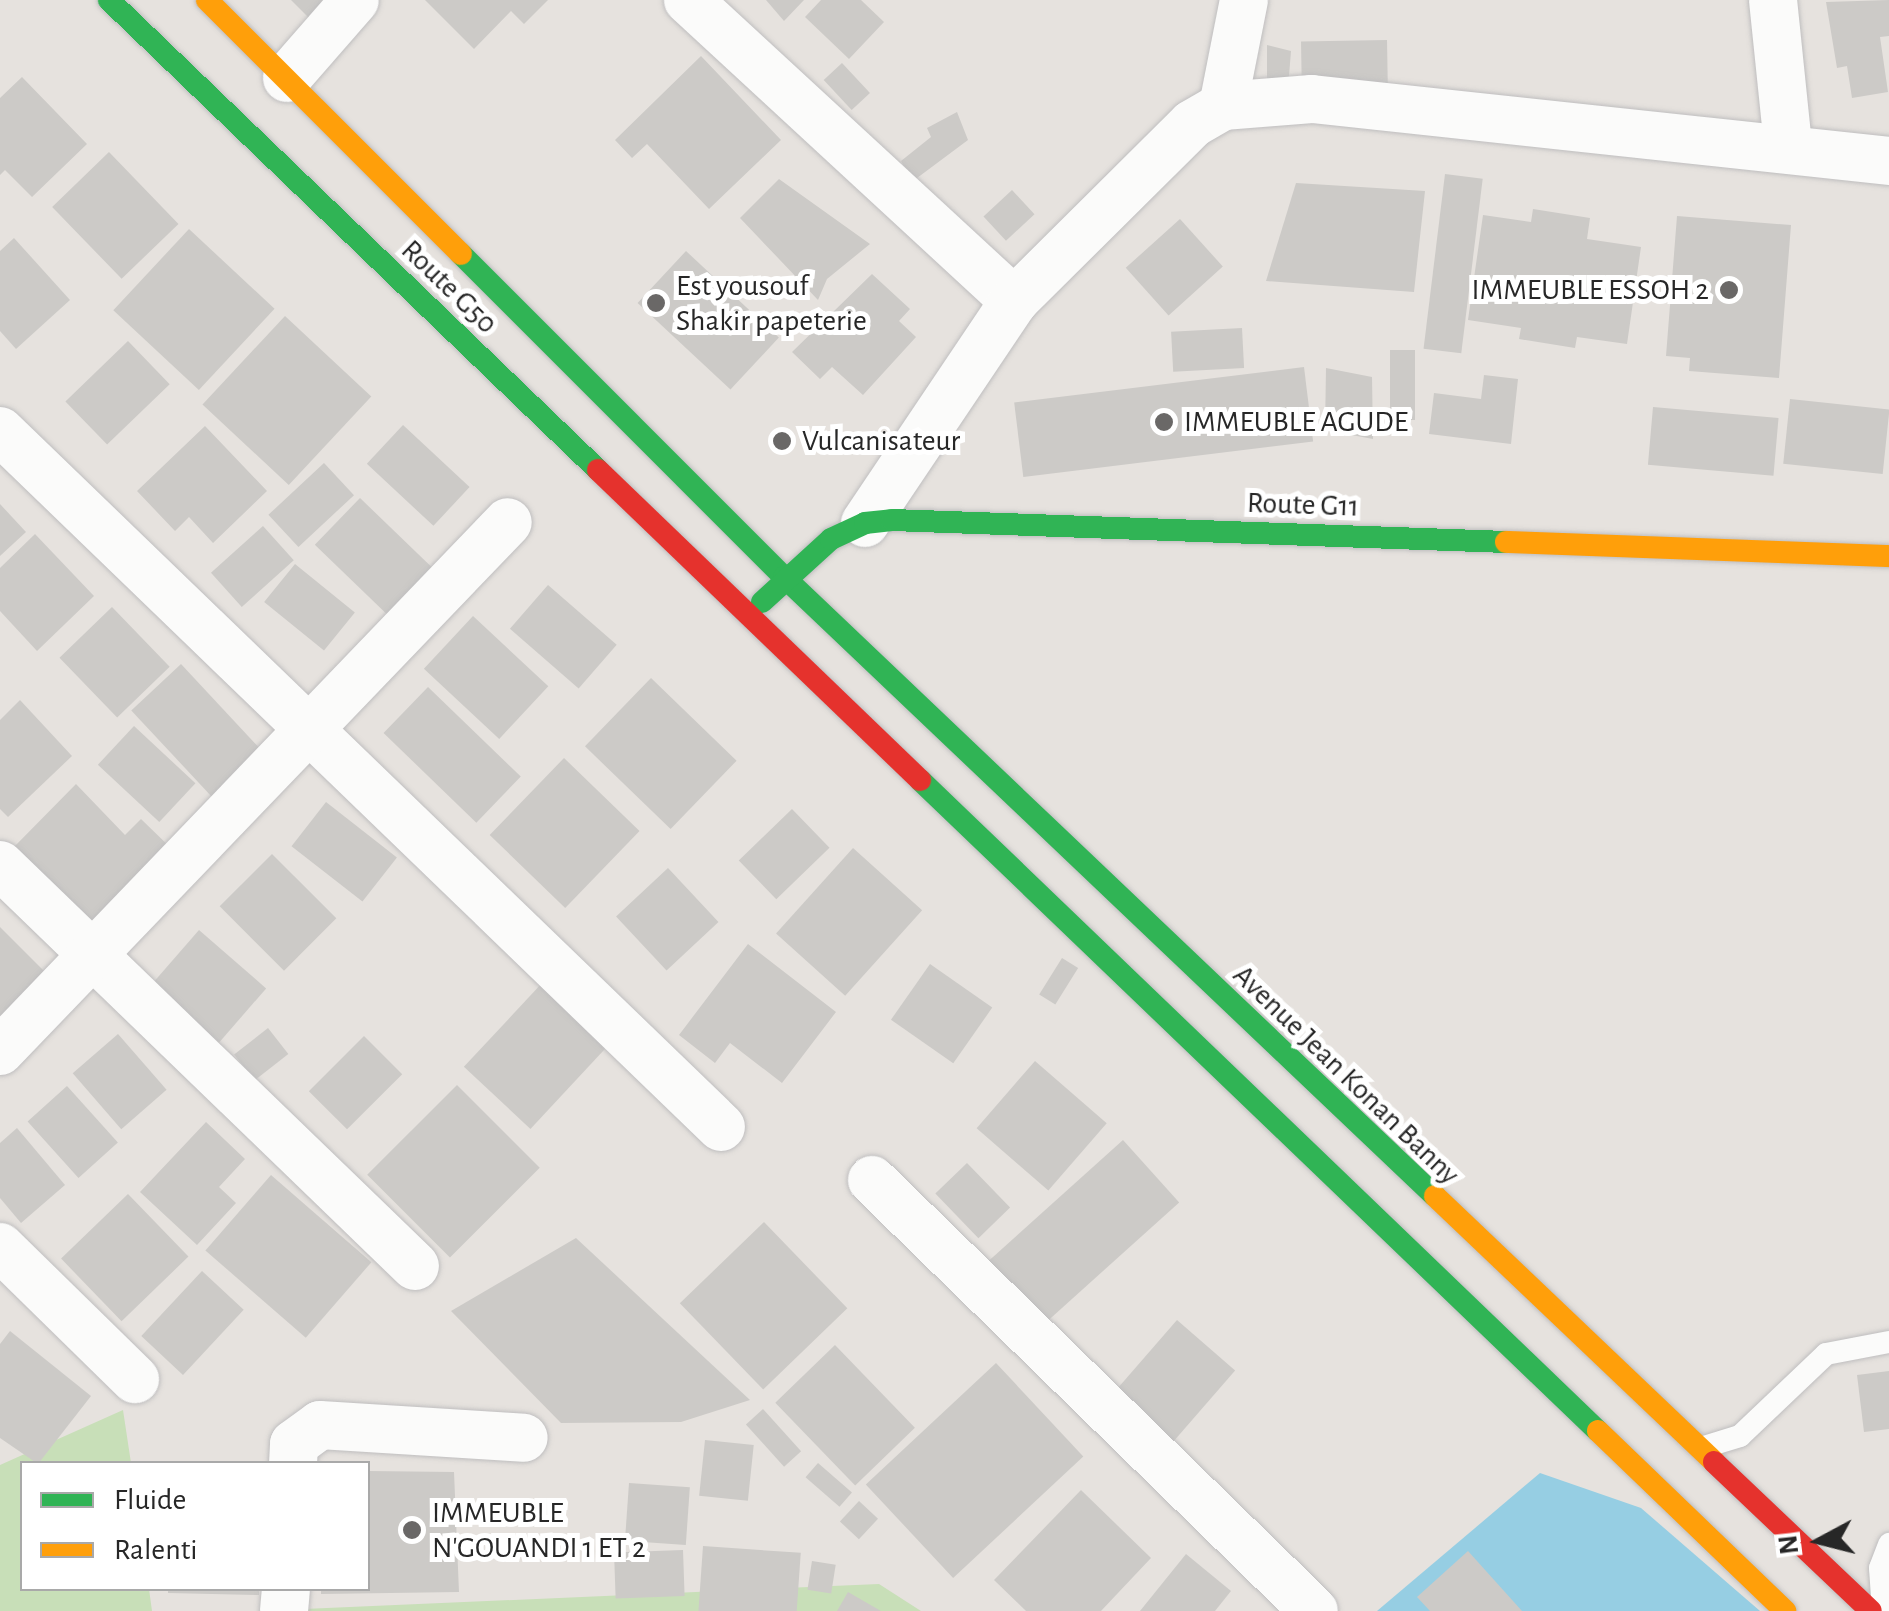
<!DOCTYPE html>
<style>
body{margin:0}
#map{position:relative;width:1889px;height:1611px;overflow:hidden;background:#e6e2de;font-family:"Alegreya Sans",sans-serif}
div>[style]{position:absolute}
.green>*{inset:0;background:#c8dfb8}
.water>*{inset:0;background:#96cee3}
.building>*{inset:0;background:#cccac7;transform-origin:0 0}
.roads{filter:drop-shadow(0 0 2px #bfbebf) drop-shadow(0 0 2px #bfbebf)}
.lane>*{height:22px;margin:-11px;padding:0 11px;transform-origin:11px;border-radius:11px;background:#fbfbfa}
.street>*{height:48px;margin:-24px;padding:0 24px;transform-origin:24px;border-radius:24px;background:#fbfbfa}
.fast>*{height:22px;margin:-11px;padding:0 11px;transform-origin:11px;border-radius:11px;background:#30b455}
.slow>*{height:22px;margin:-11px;padding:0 11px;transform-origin:11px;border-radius:11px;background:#ff9f0a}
.jam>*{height:22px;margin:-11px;padding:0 11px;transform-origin:11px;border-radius:11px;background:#e5322d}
.dots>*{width:28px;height:28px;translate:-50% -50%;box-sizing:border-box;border:5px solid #fff;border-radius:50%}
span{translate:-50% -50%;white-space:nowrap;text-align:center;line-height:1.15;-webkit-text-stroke:10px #fff;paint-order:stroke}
.poi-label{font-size:30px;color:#272727}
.left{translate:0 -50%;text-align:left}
.right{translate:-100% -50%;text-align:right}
.street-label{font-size:30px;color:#272727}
.legend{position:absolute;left:20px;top:1461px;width:350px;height:130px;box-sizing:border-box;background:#fff;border:2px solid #a9a9a9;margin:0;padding:12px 18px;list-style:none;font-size:30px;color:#272727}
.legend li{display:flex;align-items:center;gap:20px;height:50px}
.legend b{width:50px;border:2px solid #a9a9a9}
.north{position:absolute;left:1769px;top:1491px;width:100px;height:100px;-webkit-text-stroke:8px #fff;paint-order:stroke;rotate:263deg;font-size:28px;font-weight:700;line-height:40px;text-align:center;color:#272727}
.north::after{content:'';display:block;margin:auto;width:35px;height:45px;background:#272727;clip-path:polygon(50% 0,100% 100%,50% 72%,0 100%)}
</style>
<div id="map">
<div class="green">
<div style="clip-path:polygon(123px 1410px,131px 1463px,22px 1464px,22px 1588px,149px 1589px,152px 1611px,0 1611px,0 1465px)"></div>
<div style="clip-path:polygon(879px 1584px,921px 1611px,258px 1611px)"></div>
</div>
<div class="water">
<div style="clip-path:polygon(1540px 1473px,1641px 1508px,1760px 1611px,1377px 1611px)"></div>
</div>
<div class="building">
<div style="clip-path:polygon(291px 0,347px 0,319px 28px)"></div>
<div style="clip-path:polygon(425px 0,548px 0,524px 24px,511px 11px,474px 49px)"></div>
<div style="clip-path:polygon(766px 0,804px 0,784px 21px)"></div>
<div style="clip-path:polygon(821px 0,861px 0,884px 22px,849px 59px,805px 17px)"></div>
<div style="clip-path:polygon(1889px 0,1889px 36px,1880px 37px,1888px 92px,1852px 98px,1847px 66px,1837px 68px,1826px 2px)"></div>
<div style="left:1387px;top:40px;width:45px;height:86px;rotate:89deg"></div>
<div style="clip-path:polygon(1267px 45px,1291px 51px,1288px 88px,1267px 88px)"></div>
<div style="clip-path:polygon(701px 56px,781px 140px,709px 209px,647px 144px,632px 158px,615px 140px)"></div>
<div style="left:842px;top:63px;width:41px;height:25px;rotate:47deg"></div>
<div style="clip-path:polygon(22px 77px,87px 144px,32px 197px,5px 170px,0 175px,0 98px)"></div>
<div style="clip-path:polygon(957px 112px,968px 140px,913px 181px,901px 161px,931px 137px,927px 128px)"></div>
<div style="left:109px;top:152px;width:100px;height:79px;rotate:46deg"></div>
<div style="left:1445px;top:174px;width:38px;height:176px;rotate:7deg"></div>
<div style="clip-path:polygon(779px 179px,870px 244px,827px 279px,818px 300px,740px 218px)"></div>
<div style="clip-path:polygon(1296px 183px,1425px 191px,1414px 292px,1266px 281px)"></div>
<div style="left:1012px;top:190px;width:33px;height:39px;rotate:47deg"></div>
<div style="clip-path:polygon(1533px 209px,1590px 218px,1587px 239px,1641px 247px,1627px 344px,1577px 337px,1575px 348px,1519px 339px,1521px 328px,1468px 320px,1483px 215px,1531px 222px)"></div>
<div style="clip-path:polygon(1677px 216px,1791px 225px,1779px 378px,1689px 371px,1690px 358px,1666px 356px)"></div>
<div style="left:1180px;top:219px;width:64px;height:73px;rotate:48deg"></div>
<div style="left:189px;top:229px;width:117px;height:111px;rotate:43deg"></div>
<div style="clip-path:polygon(14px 238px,70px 300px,16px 349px,0 331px,0 251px)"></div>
<div style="left:686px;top:251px;width:127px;height:71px;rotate:43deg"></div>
<div style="clip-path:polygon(872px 274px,910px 309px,899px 321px,916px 337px,863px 395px,832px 367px,820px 379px,792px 352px)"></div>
<div style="left:285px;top:316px;width:118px;height:121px;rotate:43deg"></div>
<div style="left:1242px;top:328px;width:40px;height:71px;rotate:87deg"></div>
<div style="left:128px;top:341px;width:60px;height:87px;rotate:46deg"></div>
<div style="left:1390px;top:350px;width:25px;height:70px"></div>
<div style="left:1304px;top:367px;width:75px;height:292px;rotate:83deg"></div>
<div style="clip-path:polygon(1326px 368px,1372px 377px,1373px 439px,1325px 430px)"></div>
<div style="clip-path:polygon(1484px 375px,1518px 379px,1511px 444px,1429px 434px,1434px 393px,1481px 399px)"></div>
<div style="left:1790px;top:399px;width:100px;height:65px;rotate:6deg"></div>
<div style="left:1653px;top:407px;width:126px;height:58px;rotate:5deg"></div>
<div style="left:403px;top:425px;width:91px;height:53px;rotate:43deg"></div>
<div style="clip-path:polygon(205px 426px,267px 491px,213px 543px,189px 517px,175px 531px,137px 491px)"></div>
<div style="left:324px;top:463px;width:44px;height:76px;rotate:47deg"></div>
<div style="left:360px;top:498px;width:102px;height:65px;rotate:44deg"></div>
<div style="clip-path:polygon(0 504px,26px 532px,0 556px)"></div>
<div style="left:263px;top:526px;width:46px;height:70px;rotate:48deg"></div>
<div style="clip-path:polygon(35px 534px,94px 596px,37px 651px,0 611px,0 568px)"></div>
<div style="left:295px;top:564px;width:77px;height:49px;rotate:39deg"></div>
<div style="left:548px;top:585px;width:91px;height:58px;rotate:41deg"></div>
<div style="left:112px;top:607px;width:83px;height:73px;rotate:46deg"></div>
<div style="left:473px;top:616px;width:103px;height:72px;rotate:43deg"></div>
<div style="left:181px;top:664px;width:131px;height:68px;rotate:47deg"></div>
<div style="left:651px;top:678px;width:119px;height:95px;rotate:44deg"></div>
<div style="left:428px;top:687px;width:129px;height:64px;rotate:44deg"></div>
<div style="clip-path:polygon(20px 700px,72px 756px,8px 817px,0 809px,0 720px)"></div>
<div style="left:134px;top:726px;width:84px;height:53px;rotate:43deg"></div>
<div style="left:564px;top:758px;width:105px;height:107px;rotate:44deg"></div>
<div style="clip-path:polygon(76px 784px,125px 835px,141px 819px,174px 851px,95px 931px,13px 848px)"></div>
<div style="left:326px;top:802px;width:90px;height:56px;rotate:38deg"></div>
<div style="left:792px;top:809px;width:54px;height:74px;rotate:46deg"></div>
<div style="left:853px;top:848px;width:93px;height:115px;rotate:42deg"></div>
<div style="left:272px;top:854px;width:91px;height:74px;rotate:45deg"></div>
<div style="left:668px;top:868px;width:74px;height:71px;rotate:47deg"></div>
<div style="clip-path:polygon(0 927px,46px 973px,0 1020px)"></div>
<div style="left:199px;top:930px;width:89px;height:72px;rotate:41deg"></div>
<div style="clip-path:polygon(748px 944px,836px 1012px,782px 1083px,730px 1043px,715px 1063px,679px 1035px)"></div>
<div style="left:1062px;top:958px;width:19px;height:43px;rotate:32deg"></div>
<div style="left:930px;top:964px;width:76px;height:68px;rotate:35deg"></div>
<div style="left:543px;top:982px;width:91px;height:116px;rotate:43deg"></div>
<div style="left:268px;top:1028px;width:33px;height:43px;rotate:52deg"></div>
<div style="left:118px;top:1034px;width:74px;height:60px;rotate:49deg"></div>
<div style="left:364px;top:1036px;width:54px;height:78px;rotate:45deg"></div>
<div style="left:1035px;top:1061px;width:95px;height:89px;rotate:41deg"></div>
<div style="left:457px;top:1085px;width:117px;height:127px;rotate:45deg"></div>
<div style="left:67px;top:1086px;width:76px;height:53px;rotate:48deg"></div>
<div style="clip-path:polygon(206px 1122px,245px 1159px,219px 1187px,236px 1203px,197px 1245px,140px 1192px)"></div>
<div style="clip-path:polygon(17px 1128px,65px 1185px,21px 1223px,0 1198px,0 1143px)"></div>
<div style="left:1123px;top:1140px;width:84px;height:185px;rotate:48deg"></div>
<div style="left:967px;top:1163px;width:62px;height:44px;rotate:46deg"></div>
<div style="left:271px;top:1175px;width:133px;height:100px;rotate:41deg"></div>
<div style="left:128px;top:1194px;width:87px;height:93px;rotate:46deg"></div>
<div style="left:764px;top:1222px;width:120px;height:117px;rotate:46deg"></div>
<div style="clip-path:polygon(576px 1238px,750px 1400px,681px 1422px,561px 1423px,451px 1311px)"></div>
<div style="left:202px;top:1271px;width:57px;height:89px;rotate:43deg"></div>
<div style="left:1177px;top:1320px;width:77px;height:100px;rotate:41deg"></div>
<div style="clip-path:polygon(10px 1331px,91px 1396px,38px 1464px,0 1438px,0 1344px)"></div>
<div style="left:835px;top:1345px;width:115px;height:83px;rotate:46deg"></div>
<div style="left:996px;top:1363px;width:128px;height:178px;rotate:47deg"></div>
<div style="clip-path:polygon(1889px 1371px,1889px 1429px,1864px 1432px,1857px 1375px)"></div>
<div style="left:763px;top:1409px;width:57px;height:23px;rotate:48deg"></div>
<div style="left:705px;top:1440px;width:49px;height:56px;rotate:6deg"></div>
<div style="left:818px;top:1463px;width:45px;height:19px;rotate:41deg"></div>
<div style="clip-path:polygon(368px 1471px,454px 1472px,459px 1592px,321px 1594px,321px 1588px,368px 1588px)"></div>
<div style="left:629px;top:1483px;width:61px;height:58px;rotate:4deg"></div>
<div style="clip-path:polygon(1081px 1490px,1151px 1558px,1101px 1611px,1026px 1611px,994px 1580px)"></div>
<div style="left:859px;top:1501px;width:26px;height:28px;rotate:43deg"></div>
<div style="left:703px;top:1546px;width:98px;height:65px;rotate:4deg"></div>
<div style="left:683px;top:1550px;width:46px;height:69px;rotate:88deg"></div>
<div style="clip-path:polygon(1468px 1551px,1522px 1611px,1430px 1611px,1417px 1597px)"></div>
<div style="clip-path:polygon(1186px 1554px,1231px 1591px,1215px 1611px,1140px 1611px)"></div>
<div style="left:812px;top:1561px;width:24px;height:29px;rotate:9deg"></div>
<div style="clip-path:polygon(168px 1588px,259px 1588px,259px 1595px,168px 1593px)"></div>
<div style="clip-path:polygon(848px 1592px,881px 1611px,837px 1611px)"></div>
</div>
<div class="roads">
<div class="lane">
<div style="left:1704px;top:1447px;width:38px;rotate:-17deg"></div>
<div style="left:1740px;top:1436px;width:119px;rotate:-43.6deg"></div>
<div style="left:1826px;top:1354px;width:64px;rotate:-10.8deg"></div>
<div style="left:1883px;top:1611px;width:43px;rotate:-94deg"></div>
<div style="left:1880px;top:1568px;width:26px;rotate:-69deg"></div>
</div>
<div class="street">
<div style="left:688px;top:0;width:444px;rotate:42.7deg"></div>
<div style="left:1773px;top:0;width:146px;rotate:84.1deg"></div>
<div style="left:287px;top:78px;width:103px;rotate:-48.9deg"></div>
<div style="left:1223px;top:106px;width:108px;rotate:-78.8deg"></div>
<div style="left:0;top:431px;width:1002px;rotate:43.99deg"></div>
<div style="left:865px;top:523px;width:267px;rotate:-56.1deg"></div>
<div style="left:1014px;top:301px;width:251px;rotate:-44.8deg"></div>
<div style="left:1192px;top:124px;width:36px;rotate:-30deg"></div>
<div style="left:1223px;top:106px;width:89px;rotate:-4.5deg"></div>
<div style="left:1312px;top:99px;width:580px;rotate:6.13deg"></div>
<div style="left:0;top:865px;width:577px;rotate:44.02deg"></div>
<div style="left:0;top:1051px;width:733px;rotate:-46.16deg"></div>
<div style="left:872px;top:1180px;width:617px;rotate:44.28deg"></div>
<div style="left:0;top:1247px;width:189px;rotate:44.4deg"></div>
<div style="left:293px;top:1464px;width:20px;rotate:-87deg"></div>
<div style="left:294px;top:1444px;width:32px;rotate:-36deg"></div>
<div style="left:320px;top:1425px;width:204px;rotate:3.6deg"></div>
<div style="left:284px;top:1611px;width:23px;rotate:-85deg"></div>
</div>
<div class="fast">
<div style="left:109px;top:0;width:678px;rotate:43.86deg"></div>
<div style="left:461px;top:254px;width:457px;rotate:45deg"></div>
<div style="left:784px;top:577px;width:898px;rotate:43.56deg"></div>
<div style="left:762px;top:602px;width:93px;rotate:-42.4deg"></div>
<div style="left:831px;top:539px;width:38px;rotate:-25deg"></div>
<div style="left:865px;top:523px;width:27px;rotate:-6deg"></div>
<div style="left:892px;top:520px;width:614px;rotate:2.05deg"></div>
<div style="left:920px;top:780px;width:940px;rotate:43.84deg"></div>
</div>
<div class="slow">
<div style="left:207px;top:0;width:359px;rotate:45deg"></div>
<div style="left:1506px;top:542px;width:383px;rotate:2.1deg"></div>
<div style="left:1435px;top:1196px;width:385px;rotate:43.6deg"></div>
<div style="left:1598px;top:1431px;width:260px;rotate:43.9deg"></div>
</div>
<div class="jam">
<div style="left:598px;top:470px;width:447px;rotate:43.9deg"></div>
<div style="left:1714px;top:1462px;width:216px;rotate:43.5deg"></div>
</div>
</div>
<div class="dots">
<div style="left:1729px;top:290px;background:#6a6867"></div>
<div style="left:656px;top:303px;background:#6a6867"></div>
<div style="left:1164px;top:422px;background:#6a6867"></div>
<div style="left:782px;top:441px;background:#6a6867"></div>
<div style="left:412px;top:1530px;background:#6a6867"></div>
</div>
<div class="poi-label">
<span class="left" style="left:676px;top:303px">Est yousouf<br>Shakir papeterie</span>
<span class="right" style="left:1709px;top:290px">IMMEUBLE ESSOH 2</span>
<span class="left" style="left:1184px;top:422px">IMMEUBLE AGUDE</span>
<span class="left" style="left:802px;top:441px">Vulcanisateur</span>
<span class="left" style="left:432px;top:1530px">IMMEUBLE<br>N'GOUANDI 1 ET 2</span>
</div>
<div class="street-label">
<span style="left:449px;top:287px;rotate:44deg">Route G50</span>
<span style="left:1303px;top:505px;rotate:2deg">Route G11</span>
<span style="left:1346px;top:1075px;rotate:44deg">Avenue Jean Konan Banny</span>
</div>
<ul class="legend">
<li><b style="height:12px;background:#30b455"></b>Fluide</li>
<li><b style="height:12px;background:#ff9f0a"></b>Ralenti</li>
</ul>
<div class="north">N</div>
</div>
